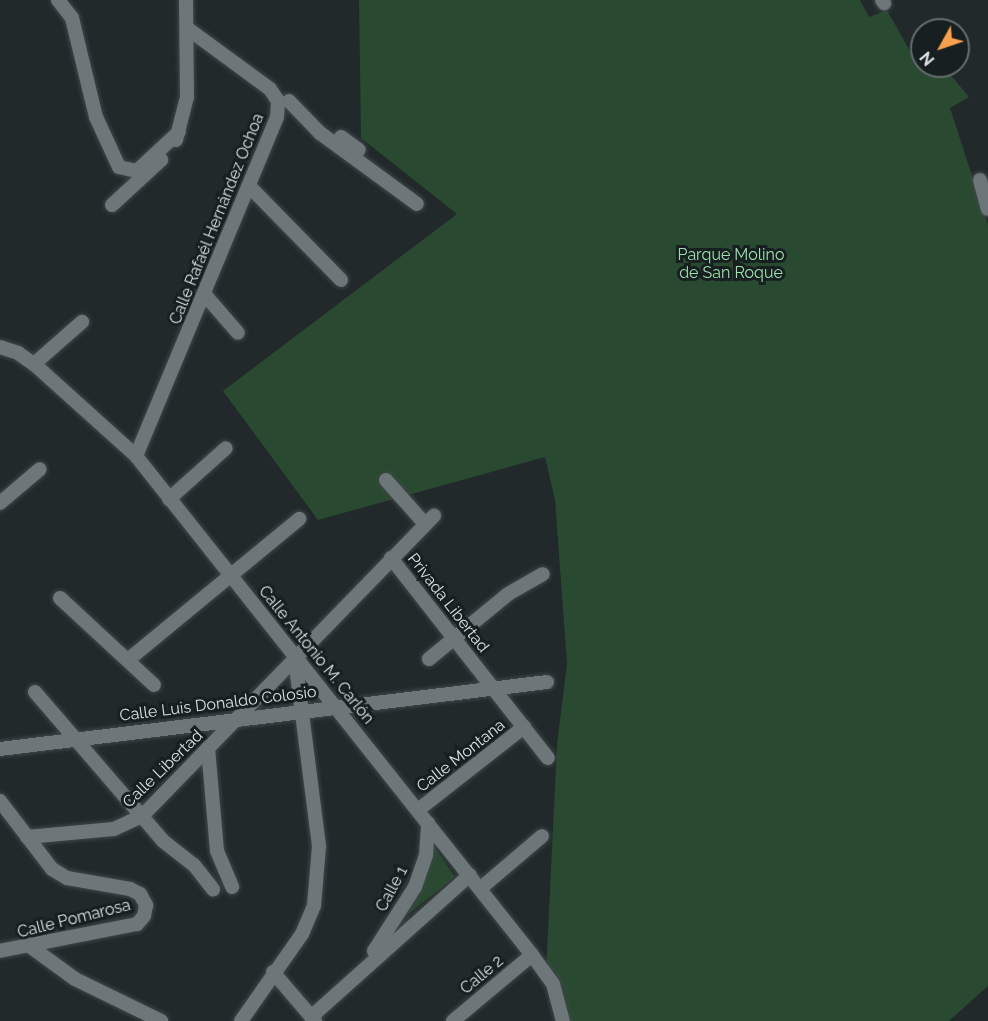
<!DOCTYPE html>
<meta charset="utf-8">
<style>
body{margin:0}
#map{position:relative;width:988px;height:1021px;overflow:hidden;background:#21292a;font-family:Raleway,sans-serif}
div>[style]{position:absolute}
.green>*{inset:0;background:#294a30}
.roads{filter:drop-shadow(0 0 2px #404749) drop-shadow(0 0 2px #404749)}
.minor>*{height:14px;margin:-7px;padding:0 7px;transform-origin:7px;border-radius:7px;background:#6d7678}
span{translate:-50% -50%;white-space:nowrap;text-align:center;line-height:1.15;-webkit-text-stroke:6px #171f21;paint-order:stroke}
.street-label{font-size:16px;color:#dae0e1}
.park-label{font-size:16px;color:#9fdfac}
.north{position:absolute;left:910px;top:18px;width:60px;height:60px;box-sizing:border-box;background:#171f21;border:2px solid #656c6e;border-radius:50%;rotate:230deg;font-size:16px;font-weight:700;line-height:24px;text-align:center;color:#dae0e1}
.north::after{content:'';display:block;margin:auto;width:21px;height:27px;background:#f8a04b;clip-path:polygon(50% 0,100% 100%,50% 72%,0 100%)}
</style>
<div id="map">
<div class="green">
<div style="clip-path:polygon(359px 0,860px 0,869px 17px,887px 10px,911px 53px,922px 51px,922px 66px,943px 66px,969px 97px,950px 108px,988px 225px,988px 986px,949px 1021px,562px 1021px,546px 973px,557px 745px,567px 663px,555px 500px,545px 457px,318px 520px,223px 391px,457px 214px,361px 138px)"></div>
<div style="clip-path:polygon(427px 836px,455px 877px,383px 934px,413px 889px)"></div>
</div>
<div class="roads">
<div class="minor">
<div style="left:58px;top:0;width:23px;rotate:52deg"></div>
<div style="left:72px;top:18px;width:102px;rotate:76.4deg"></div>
<div style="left:96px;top:117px;width:55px;rotate:65.3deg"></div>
<div style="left:119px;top:167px;width:18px;rotate:13deg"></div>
<div style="left:137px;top:171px;width:57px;rotate:-42.9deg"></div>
<div style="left:882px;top:0;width:4px;rotate:56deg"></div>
<div style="left:289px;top:101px;width:45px;rotate:45.9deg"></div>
<div style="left:320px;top:133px;width:120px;rotate:36.2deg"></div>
<div style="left:341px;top:137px;width:22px;rotate:36deg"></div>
<div style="left:176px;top:140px;width:44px;rotate:-75.7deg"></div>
<div style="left:187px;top:97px;width:97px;rotate:-90.6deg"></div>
<div style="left:980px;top:180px;width:30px;rotate:75deg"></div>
<div style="left:250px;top:187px;width:130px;rotate:45.6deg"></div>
<div style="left:112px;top:205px;width:67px;rotate:-42.6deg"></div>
<div style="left:205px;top:295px;width:50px;rotate:49deg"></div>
<div style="left:0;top:347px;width:19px;rotate:18deg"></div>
<div style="left:18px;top:353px;width:19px;rotate:35deg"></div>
<div style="left:34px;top:364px;width:137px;rotate:42deg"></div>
<div style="left:136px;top:456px;width:637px;rotate:51.56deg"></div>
<div style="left:532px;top:955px;width:36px;rotate:54deg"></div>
<div style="left:553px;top:984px;width:38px;rotate:75deg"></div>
<div style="left:34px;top:364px;width:64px;rotate:-41.2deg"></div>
<div style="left:136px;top:456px;width:367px;rotate:-67.4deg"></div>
<div style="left:277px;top:117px;width:16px;rotate:-86deg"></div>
<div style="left:278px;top:101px;width:14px;rotate:-124deg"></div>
<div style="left:270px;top:89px;width:103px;rotate:-143.7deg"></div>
<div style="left:386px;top:480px;width:59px;rotate:48.4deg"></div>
<div style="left:169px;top:499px;width:76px;rotate:-41.8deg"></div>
<div style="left:0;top:503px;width:52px;rotate:-40.4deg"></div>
<div style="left:391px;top:558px;width:254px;rotate:51.9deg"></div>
<div style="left:60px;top:598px;width:128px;rotate:42.8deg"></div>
<div style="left:429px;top:659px;width:102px;rotate:-39.4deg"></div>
<div style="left:508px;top:594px;width:40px;rotate:-29.7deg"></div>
<div style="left:128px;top:660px;width:222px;rotate:-39.5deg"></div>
<div style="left:35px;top:692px;width:196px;rotate:49.3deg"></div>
<div style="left:163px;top:841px;width:39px;rotate:38deg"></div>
<div style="left:194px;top:865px;width:31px;rotate:52deg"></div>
<div style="left:208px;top:748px;width:103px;rotate:85deg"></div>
<div style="left:217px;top:851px;width:39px;rotate:67deg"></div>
<div style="left:0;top:749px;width:551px;rotate:-6.98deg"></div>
<div style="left:0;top:801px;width:86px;rotate:52.6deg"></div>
<div style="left:52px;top:869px;width:17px;rotate:31deg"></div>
<div style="left:67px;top:878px;width:64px;rotate:9.9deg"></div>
<div style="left:130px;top:889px;width:11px;rotate:27deg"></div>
<div style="left:140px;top:894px;width:13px;rotate:61deg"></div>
<div style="left:146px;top:905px;width:11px;rotate:100deg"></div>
<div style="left:144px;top:916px;width:11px;rotate:131deg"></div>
<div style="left:137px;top:924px;width:140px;rotate:168.9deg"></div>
<div style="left:418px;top:810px;width:135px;rotate:-38.1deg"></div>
<div style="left:27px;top:837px;width:87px;rotate:-5.3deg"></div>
<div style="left:114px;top:829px;width:31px;rotate:-25deg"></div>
<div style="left:142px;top:816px;width:419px;rotate:-45.8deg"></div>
<div style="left:481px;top:888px;width:80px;rotate:-40.4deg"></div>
<div style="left:31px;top:947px;width:54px;rotate:36deg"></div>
<div style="left:75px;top:979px;width:96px;rotate:26deg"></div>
<div style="left:374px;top:951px;width:76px;rotate:-57.4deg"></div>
<div style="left:415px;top:887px;width:34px;rotate:-71deg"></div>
<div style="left:426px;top:855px;width:32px;rotate:-86deg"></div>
<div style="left:273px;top:972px;width:65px;rotate:49.4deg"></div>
<div style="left:311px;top:1017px;width:213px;rotate:-41.8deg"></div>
<div style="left:241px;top:1021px;width:106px;rotate:-55deg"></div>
<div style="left:302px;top:934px;width:30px;rotate:-67deg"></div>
<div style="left:314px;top:906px;width:60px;rotate:-85.2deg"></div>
<div style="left:319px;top:846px;width:190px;rotate:-97.3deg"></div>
<div style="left:453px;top:1021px;width:103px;rotate:-39.9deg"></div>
</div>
</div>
<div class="street-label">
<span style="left:217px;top:219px;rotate:-68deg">Calle Rafaél Hernández Ochoa</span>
<span style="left:448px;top:603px;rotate:52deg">Privada Libertad</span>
<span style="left:316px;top:655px;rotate:51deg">Calle Antonio M. Carlón</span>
<span style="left:218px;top:704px;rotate:-7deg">Calle Luis Donaldo Colosio</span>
<span style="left:461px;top:756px;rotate:-38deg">Calle Montana</span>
<span style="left:163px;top:769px;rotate:-44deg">Calle Libertad</span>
<span style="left:392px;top:889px;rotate:-62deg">Calle 1</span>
<span style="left:74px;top:919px;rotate:-14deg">Calle Pomarosa</span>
<span style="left:482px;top:975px;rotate:-40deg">Calle 2</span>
</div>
<div class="park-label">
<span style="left:731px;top:264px">Parque Molino<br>de San Roque</span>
</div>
<div class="north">N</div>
</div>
